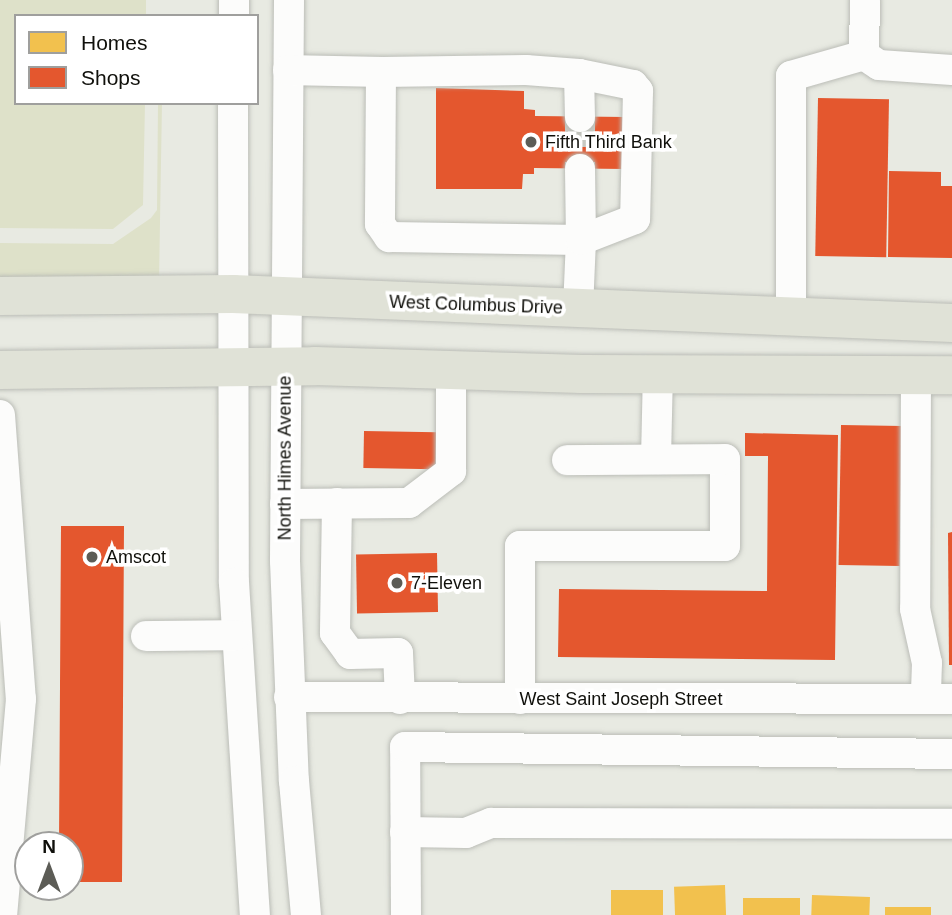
<!DOCTYPE html>
<style>
body{margin:0}
#map{position:relative;width:952px;height:915px;overflow:hidden;background:#e8eae2;font-family:Helvetica,sans-serif}
div>[style]{position:absolute}
.green>*{inset:0;background:#dee1c9}
.homes>*{inset:0;background:#f2c14e;transform-origin:0 0}
.shops>*{inset:0;background:#e4572e;transform-origin:0 0}
.minor-tunnel>*{height:30px;margin-top:-15px;transform-origin:0;background:repeating-linear-gradient(90deg,#c8c9c2 0 30px,transparent 0 45px)}
.roads{filter:drop-shadow(0 0 2px #bbbdb7) drop-shadow(0 0 2px #bbbdb7)}
.minor>*{height:30px;margin:-15px;padding:0 15px;transform-origin:15px;border-radius:15px;background:#fcfcfb}
.major>*{height:38px;margin:-19px;padding:0 19px;transform-origin:19px;border-radius:19px;background:#e0e2d7}
.dots>*{width:19px;height:19px;translate:-50% -50%;box-sizing:border-box;border:4px solid #fff;border-radius:50%}
span{translate:-50% -50%;white-space:nowrap;text-align:center;line-height:1.15;-webkit-text-stroke:7px #fff;paint-order:stroke}
.poi-label{font-size:18px;color:#10100b}
.left{translate:0 -50%;text-align:left}
.street-label{font-size:18px;color:#10100b}
.legend{position:absolute;left:14px;top:14px;width:245px;height:91px;box-sizing:border-box;background:#fff;border:2px solid #9f9f9d;margin:0;padding:9px 12px;list-style:none;font-size:21px;color:#10100b}
.legend li{display:flex;align-items:center;gap:14px;height:35px}
.legend b{width:35px;border:2px solid #9f9f9d}
.north{position:absolute;left:14px;top:831px;width:70px;height:70px;box-sizing:border-box;background:#fff;border:2px solid #9f9f9d;border-radius:50%;rotate:0deg;font-size:19px;font-weight:700;line-height:28px;text-align:center;color:#10100b}
.north::after{content:'';display:block;margin:auto;width:24px;height:32px;background:#5c5c56;clip-path:polygon(50% 0,100% 100%,50% 72%,0 100%)}
</style>
<div id="map">
<div class="green">
<div style="clip-path:polygon(0 0,146px 0,146px 16px,16px 16px,16px 103px,145px 103px,143px 205px,113px 229px,0 228px)"></div>
<div style="clip-path:polygon(158px 103px,162px 103px,159px 282px,0 278px,0 243px,113px 244px,151px 218px,157px 210px)"></div>
</div>
<div class="homes">
<div style="left:725px;top:885px;width:30px;height:51px;rotate:88deg"></div>
<div style="left:611px;top:890px;width:52px;height:25px"></div>
<div style="left:812px;top:895px;width:58px;height:20px;rotate:2deg"></div>
<div style="left:743px;top:898px;width:57px;height:17px"></div>
<div style="left:885px;top:907px;width:46px;height:8px"></div>
</div>
<div class="shops">
<div style="clip-path:polygon(436px 88px,524px 91px,524px 109px,535px 110px,535px 116px,626px 117px,626px 169px,534px 168px,534px 174px,523px 174px,522px 189px,436px 189px)"></div>
<div style="left:818px;top:98px;width:71px;height:158px;rotate:1deg"></div>
<div style="clip-path:polygon(889px 171px,941px 172px,941px 186px,952px 186px,952px 258px,888px 257px)"></div>
<div style="left:841px;top:425px;width:61px;height:140px;rotate:1deg"></div>
<div style="left:364px;top:431px;width:72px;height:37px;rotate:1deg"></div>
<div style="clip-path:polygon(745px 433px,838px 435px,835px 660px,558px 657px,559px 589px,767px 591px,768px 456px,745px 456px)"></div>
<div style="clip-path:polygon(61px 526px,124px 526px,122px 882px,70px 882px,70px 845px,59px 845px)"></div>
<div style="clip-path:polygon(952px 532px,952px 665px,949px 665px,948px 533px)"></div>
<div style="left:437px;top:553px;width:59px;height:81px;rotate:89deg"></div>
</div>
<div class="minor-tunnel">
<div style="left:580px;top:117px;width:52px;rotate:90deg"></div>
</div>
<div class="roads">
<div class="minor">
<div style="left:289px;top:0;width:561px;rotate:90.41deg"></div>
<div style="left:285px;top:561px;width:220px;rotate:87.7deg"></div>
<div style="left:294px;top:781px;width:135px;rotate:84.9deg"></div>
<div style="left:234px;top:16px;width:16px;rotate:-90deg"></div>
<div style="left:864px;top:55px;width:55px;rotate:-89deg"></div>
<div style="left:288px;top:70px;width:93px;rotate:1.2deg"></div>
<div style="left:381px;top:72px;width:152px;rotate:90.4deg"></div>
<div style="left:380px;top:224px;width:16px;rotate:55deg"></div>
<div style="left:389px;top:237px;width:192px;rotate:0.9deg"></div>
<div style="left:581px;top:240px;width:69px;rotate:92.5deg"></div>
<div style="left:381px;top:72px;width:145px;rotate:-0.8deg"></div>
<div style="left:526px;top:70px;width:53px;rotate:4.3deg"></div>
<div style="left:579px;top:74px;width:43px;rotate:88.7deg"></div>
<div style="left:579px;top:74px;width:55px;rotate:11.5deg"></div>
<div style="left:633px;top:85px;width:8px;rotate:50deg"></div>
<div style="left:638px;top:91px;width:128px;rotate:91.3deg"></div>
<div style="left:635px;top:219px;width:58px;rotate:158.7deg"></div>
<div style="left:581px;top:240px;width:71px;rotate:-90.8deg"></div>
<div style="left:233px;top:103px;width:480px;rotate:89.9deg"></div>
<div style="left:234px;top:583px;width:333px;rotate:86.4deg"></div>
<div style="left:791px;top:317px;width:241px;rotate:-90deg"></div>
<div style="left:791px;top:76px;width:76px;rotate:-16deg"></div>
<div style="left:864px;top:55px;width:18px;rotate:34deg"></div>
<div style="left:879px;top:65px;width:73px;rotate:3.9deg"></div>
<div style="left:916px;top:375px;width:234px;rotate:90.2deg"></div>
<div style="left:915px;top:609px;width:55px;rotate:77.5deg"></div>
<div style="left:927px;top:663px;width:36px;rotate:92deg"></div>
<div style="left:0;top:415px;width:285px;rotate:85.8deg"></div>
<div style="left:21px;top:699px;width:217px;rotate:95deg"></div>
<div style="left:656px;top:459px;width:86px;rotate:-88.7deg"></div>
<div style="left:337px;top:503px;width:130px;rotate:90.9deg"></div>
<div style="left:335px;top:633px;width:26px;rotate:54deg"></div>
<div style="left:350px;top:654px;width:48px;rotate:-1.2deg"></div>
<div style="left:398px;top:653px;width:46px;rotate:87.5deg"></div>
<div style="left:285px;top:504px;width:124px;rotate:-0.5deg"></div>
<div style="left:409px;top:503px;width:53px;rotate:-37.3deg"></div>
<div style="left:451px;top:471px;width:101px;rotate:-90deg"></div>
<div style="left:146px;top:636px;width:90px;rotate:-0.6deg"></div>
<div style="left:289px;top:697px;width:663px;rotate:0.17deg"></div>
<div style="left:520px;top:699px;width:153px;rotate:-90deg"></div>
<div style="left:520px;top:546px;width:205px"></div>
<div style="left:725px;top:546px;width:87px;rotate:-90deg"></div>
<div style="left:725px;top:459px;width:158px;rotate:179.6deg"></div>
<div style="left:405px;top:832px;width:61px;rotate:0.9deg"></div>
<div style="left:466px;top:833px;width:27px;rotate:-22deg"></div>
<div style="left:491px;top:823px;width:461px;rotate:0.1deg"></div>
<div style="left:406px;top:915px;width:168px;rotate:-90.3deg"></div>
<div style="left:405px;top:747px;width:547px;rotate:0.73deg"></div>
</div>
<div class="major">
<div style="left:0;top:296px;width:233px;rotate:-0.5deg"></div>
<div style="left:233px;top:294px;width:720px;rotate:2.31deg"></div>
<div style="left:0;top:370px;width:315px;rotate:-0.7deg"></div>
<div style="left:315px;top:366px;width:267px;rotate:1.7deg"></div>
<div style="left:582px;top:374px;width:370px;rotate:0.2deg"></div>
</div>
</div>
<div class="dots">
<div style="left:531px;top:142px;background:#5c5c56"></div>
<div style="left:92px;top:557px;background:#5c5c56"></div>
<div style="left:397px;top:583px;background:#5c5c56"></div>
</div>
<div class="poi-label">
<span class="left" style="left:545px;top:142px">Fifth Third Bank</span>
<span class="left" style="left:106px;top:557px">Amscot</span>
<span class="left" style="left:411px;top:583px">7-Eleven</span>
</div>
<div class="street-label">
<span style="left:476px;top:305px;rotate:2deg">West Columbus Drive</span>
<span style="left:285px;top:458px;rotate:-90deg">North Himes Avenue</span>
<span style="left:621px;top:699px">West Saint Joseph Street</span>
</div>
<ul class="legend">
<li><b style="height:19px;background:#f2c14e"></b>Homes</li>
<li><b style="height:19px;background:#e4572e"></b>Shops</li>
</ul>
<div class="north">N</div>
</div>
